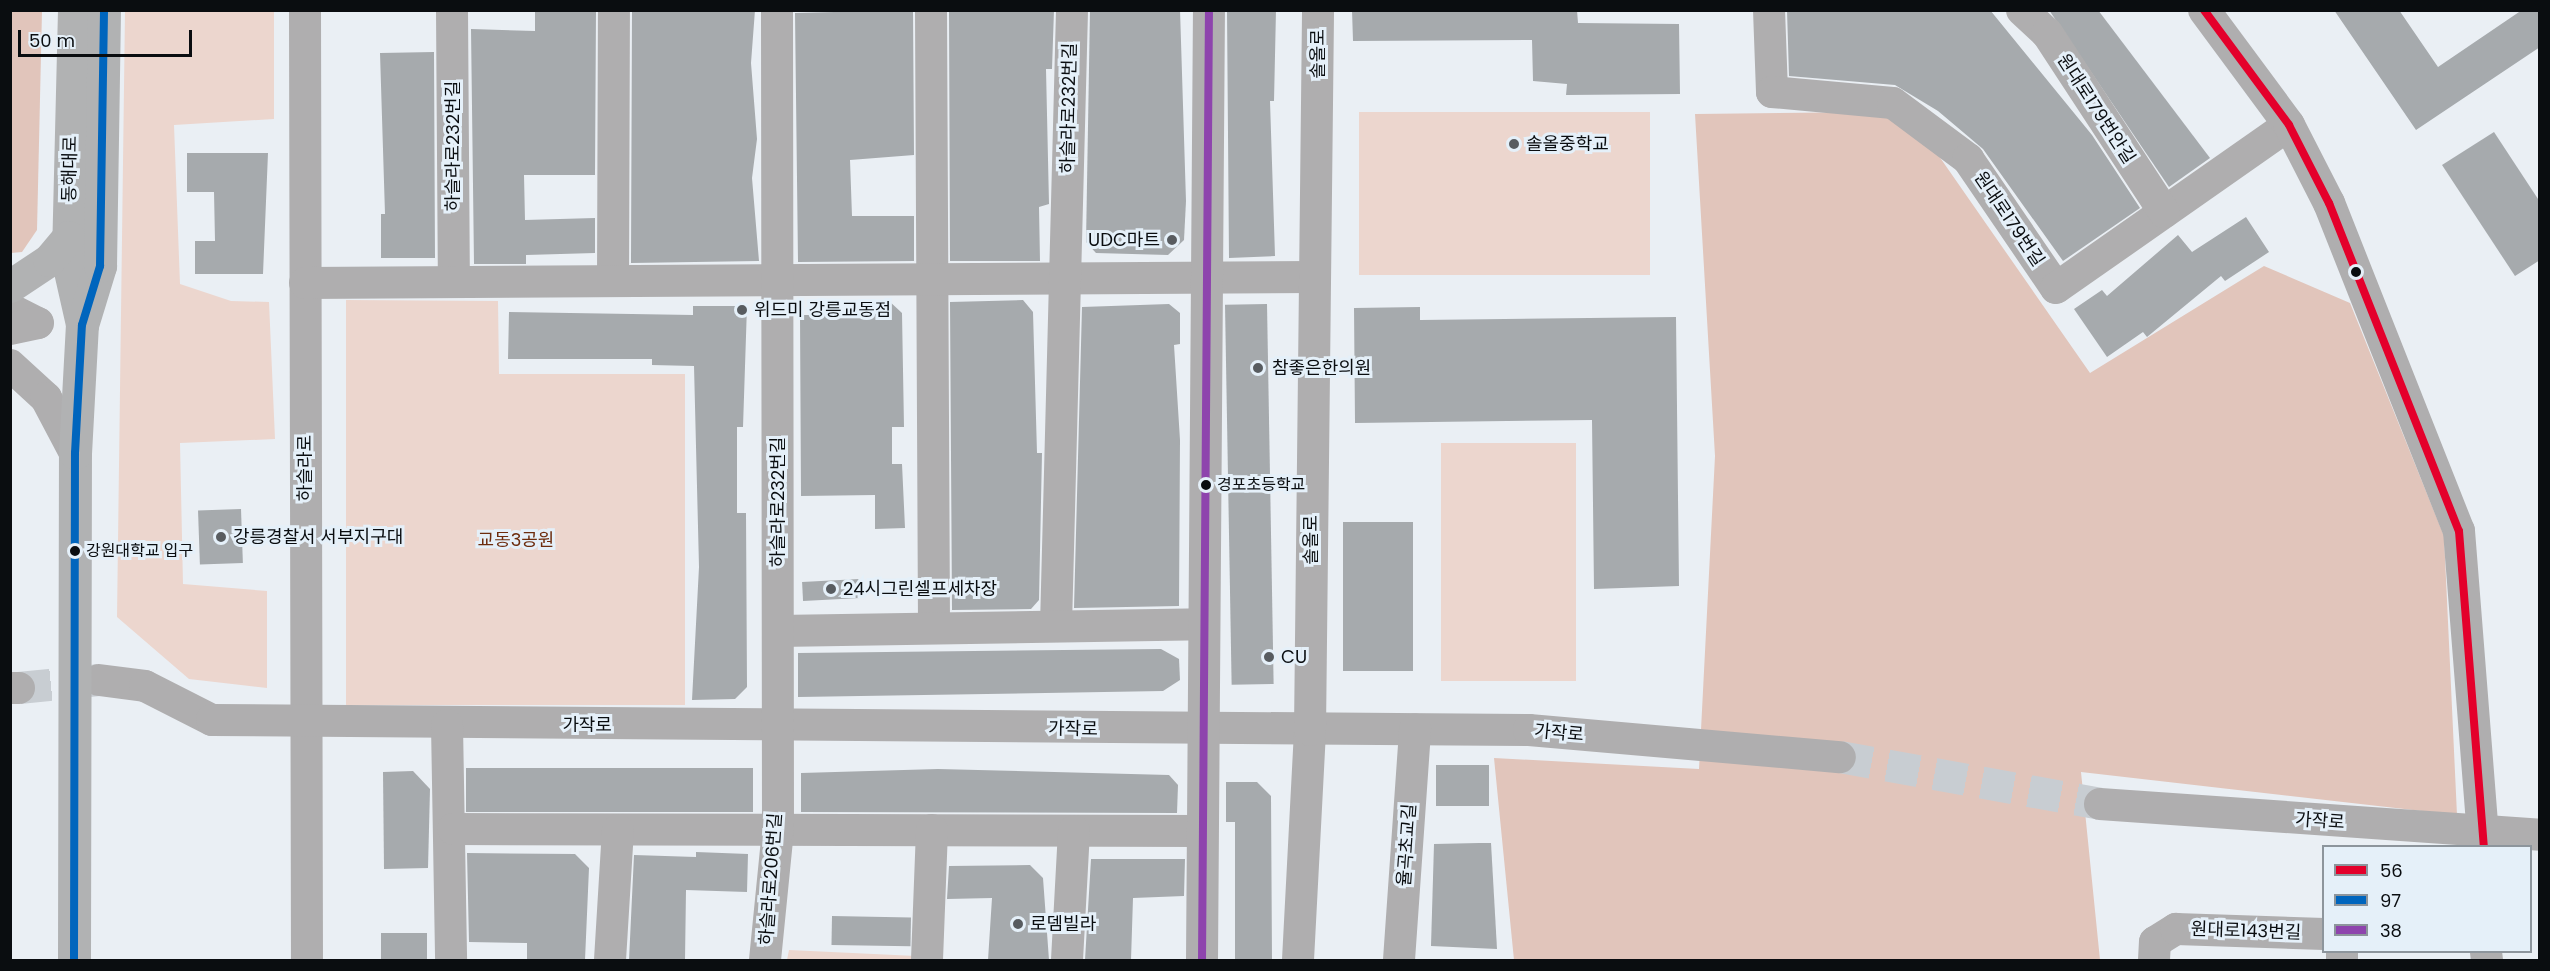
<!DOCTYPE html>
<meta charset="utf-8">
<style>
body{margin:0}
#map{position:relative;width:2550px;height:971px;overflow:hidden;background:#eaeff4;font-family:Poppins,"Noto Sans KR",sans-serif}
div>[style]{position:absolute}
.green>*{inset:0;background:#ecd6ce;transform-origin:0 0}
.forest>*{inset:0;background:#e1c5bb}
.building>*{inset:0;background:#a6aaad;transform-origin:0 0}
.minor-tunnel>*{height:32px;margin-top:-16px;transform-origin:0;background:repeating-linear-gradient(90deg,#c8cdd2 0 32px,transparent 0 48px)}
.minor>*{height:32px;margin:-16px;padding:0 16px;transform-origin:16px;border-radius:16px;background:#afaeaf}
.major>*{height:33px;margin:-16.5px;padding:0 16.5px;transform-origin:16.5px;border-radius:16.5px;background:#b1b2b3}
.bus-1>*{height:8px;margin:-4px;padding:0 4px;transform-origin:4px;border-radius:4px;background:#e4002b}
.bus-2>*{height:8px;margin:-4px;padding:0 4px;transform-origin:4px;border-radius:4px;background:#0065bd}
.bus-3>*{height:8px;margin:-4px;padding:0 4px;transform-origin:4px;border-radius:4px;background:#8e44ad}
.dots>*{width:16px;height:16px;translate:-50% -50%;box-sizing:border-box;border:3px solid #e5f0f9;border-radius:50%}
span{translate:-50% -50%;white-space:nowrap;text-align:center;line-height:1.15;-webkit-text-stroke:6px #e5f0f9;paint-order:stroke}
.bus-label{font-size:16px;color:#0a0d10}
.left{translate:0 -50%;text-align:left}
.street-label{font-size:18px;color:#0a0d10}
.poi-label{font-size:18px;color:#0a0d10}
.right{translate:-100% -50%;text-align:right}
.park-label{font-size:18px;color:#6d2c0d}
.frame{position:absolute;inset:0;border:12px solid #0a0d10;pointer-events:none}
.legend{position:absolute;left:2322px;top:845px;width:210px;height:108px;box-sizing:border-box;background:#e5f0f9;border:2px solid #8d959c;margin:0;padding:8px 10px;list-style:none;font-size:18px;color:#0a0d10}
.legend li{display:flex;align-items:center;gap:12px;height:30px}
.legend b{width:30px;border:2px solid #8d959c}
.scale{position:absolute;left:18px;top:30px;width:174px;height:27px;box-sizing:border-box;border:3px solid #0a0d10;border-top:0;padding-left:8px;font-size:18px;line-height:21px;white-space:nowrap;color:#0a0d10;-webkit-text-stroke:4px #e5f0f9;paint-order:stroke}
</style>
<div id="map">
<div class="green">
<div style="clip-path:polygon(125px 11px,274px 11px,274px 119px,174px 125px,180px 284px,231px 301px,269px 302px,275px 439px,180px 443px,183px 584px,267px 591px,267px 688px,189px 679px,117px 617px)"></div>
<div style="left:1650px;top:112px;width:163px;height:291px;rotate:90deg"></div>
<div style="clip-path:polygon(346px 300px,498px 301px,499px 374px,685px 374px,685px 705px,346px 705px)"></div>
<div style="left:1576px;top:443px;width:238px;height:135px;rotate:90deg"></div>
<div style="clip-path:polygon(789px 950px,916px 956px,915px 960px,787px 960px)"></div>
</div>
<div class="forest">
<div style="clip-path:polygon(11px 10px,42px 11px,37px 230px,22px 252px,11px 253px)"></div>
<div style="clip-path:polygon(1874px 112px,1925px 136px,2090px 373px,2264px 266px,2350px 303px,2444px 536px,2457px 815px,2081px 772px,2100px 960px,1514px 960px,1494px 758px,1699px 769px,1715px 456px,1695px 114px)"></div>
</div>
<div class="building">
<div style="clip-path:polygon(535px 10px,596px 10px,595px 175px,524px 175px,525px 220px,595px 218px,595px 253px,526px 255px,526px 264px,474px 264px,471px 29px,535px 31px)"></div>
<div style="clip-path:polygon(632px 10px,755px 10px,751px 63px,757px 139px,752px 178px,759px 261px,631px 263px)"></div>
<div style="clip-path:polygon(913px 10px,914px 155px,850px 160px,852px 216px,914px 216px,914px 261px,798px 262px,795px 13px)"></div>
<div style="clip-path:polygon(949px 10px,1054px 10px,1052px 69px,1046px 69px,1049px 204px,1039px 207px,1040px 261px,950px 261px)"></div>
<div style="clip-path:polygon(1090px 10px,1180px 10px,1186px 201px,1184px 240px,1168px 255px,1096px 253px,1086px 242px)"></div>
<div style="clip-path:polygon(1227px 10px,1276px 10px,1274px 101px,1270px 101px,1275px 256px,1229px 258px)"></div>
<div style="clip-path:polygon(1352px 10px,1577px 10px,1578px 23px,1679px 24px,1680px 94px,1566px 95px,1567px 84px,1533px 81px,1532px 40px,1353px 41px)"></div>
<div style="clip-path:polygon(1787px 10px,1990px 10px,2092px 135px,2140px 208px,2063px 261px,1983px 149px,1938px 111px,1895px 85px,1789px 76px)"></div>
<div style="clip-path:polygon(2049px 10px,2098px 10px,2210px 158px,2169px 187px)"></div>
<div style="clip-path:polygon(2334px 10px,2399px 10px,2438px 67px,2522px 10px,2540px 10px,2540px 47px,2416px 130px)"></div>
<div style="clip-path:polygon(434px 52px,435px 258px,381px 258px,381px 214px,385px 214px,380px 53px)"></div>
<div style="clip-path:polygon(2494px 132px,2540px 202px,2540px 260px,2515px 276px,2442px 165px)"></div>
<div style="clip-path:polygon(187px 153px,268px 153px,263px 274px,195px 274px,195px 241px,215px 241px,214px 192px,187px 192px)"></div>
<div style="clip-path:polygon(2246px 217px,2269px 252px,2225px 281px,2221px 276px,2147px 337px,2143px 332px,2107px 357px,2074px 309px,2102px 290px,2107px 296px,2178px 235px,2192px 252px)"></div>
<div style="clip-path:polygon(856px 300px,888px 300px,902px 313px,904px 427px,892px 427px,892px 464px,902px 464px,905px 528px,875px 529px,875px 495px,801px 496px,800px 315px,833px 315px,833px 309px,857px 309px)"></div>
<div style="clip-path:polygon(1023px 300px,1033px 312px,1037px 453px,1042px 453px,1039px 600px,1031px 609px,952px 610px,950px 302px)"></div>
<div style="clip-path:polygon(1169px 304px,1180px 313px,1180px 344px,1174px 345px,1180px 440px,1179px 606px,1074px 608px,1082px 307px)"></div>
<div style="left:1267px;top:304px;width:380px;height:42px;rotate:89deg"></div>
<div style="clip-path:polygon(693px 306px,747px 306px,743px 427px,737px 427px,737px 513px,746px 513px,747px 687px,735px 699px,692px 700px,699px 567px,694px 366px,652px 365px,652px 359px,508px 359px,509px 312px,693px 315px)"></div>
<div style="clip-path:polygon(1420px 307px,1420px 320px,1676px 317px,1679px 586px,1594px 589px,1592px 420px,1355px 423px,1354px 308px)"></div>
<div style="left:241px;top:509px;width:54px;height:43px;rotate:88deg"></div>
<div style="left:1413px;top:522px;width:149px;height:70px;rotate:90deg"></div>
<div style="left:859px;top:579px;width:19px;height:57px;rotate:87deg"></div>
<div style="clip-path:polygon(1161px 649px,1179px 659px,1180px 680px,1163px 691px,798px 697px,798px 653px)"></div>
<div style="left:1436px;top:765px;width:53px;height:41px"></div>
<div style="left:753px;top:768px;width:44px;height:287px;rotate:90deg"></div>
<div style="clip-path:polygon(938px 769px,1169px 775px,1178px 785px,1177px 813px,801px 812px,801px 773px)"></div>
<div style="clip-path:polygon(413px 771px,430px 789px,428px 868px,384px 869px,383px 772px)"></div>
<div style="clip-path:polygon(1226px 782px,1257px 782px,1271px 796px,1272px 960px,1235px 960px,1235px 822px,1226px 822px)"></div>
<div style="clip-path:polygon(1479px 843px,1491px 843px,1497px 949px,1431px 946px,1434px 844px)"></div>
<div style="clip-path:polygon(696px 852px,748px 854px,747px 892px,686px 890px,685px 960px,629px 960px,634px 855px,696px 857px)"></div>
<div style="clip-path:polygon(467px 853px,575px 854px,589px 868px,585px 960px,527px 960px,527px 943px,469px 942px)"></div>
<div style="clip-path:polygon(1091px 859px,1185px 859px,1184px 896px,1133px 898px,1131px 960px,1085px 960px)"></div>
<div style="clip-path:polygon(1030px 865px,1043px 878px,1049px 960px,988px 960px,992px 898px,947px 899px,949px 866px)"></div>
<div style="left:832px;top:916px;width:79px;height:29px;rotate:1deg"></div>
<div style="left:381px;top:933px;width:46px;height:27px"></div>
</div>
<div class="minor-tunnel">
<div style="left:19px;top:688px;width:80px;rotate:-5.7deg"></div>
<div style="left:1840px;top:757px;width:264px;rotate:10.2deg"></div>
</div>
<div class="minor">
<div style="left:305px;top:10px;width:950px;rotate:89.88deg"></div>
<div style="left:452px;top:10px;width:272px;rotate:89.6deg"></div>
<div style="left:931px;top:10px;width:618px;rotate:89.72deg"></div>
<div style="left:1769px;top:10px;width:82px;rotate:87.9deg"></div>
<div style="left:1772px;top:92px;width:121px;rotate:5.2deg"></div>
<div style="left:1893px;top:103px;width:94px;rotate:36.7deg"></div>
<div style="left:1968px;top:159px;width:156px;rotate:55.7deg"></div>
<div style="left:2056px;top:288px;width:284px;rotate:-35deg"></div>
<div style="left:2022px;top:10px;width:34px;rotate:43deg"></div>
<div style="left:2047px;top:33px;width:214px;rotate:56.8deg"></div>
<div style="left:2204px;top:10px;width:143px;rotate:53.5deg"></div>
<div style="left:2289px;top:125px;width:88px;rotate:62.9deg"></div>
<div style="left:2329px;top:203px;width:353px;rotate:68.4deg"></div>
<div style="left:2459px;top:531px;width:316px;rotate:85.5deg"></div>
<div style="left:613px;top:280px;width:270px;rotate:-89.8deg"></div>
<div style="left:305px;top:283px;width:1008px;rotate:-0.34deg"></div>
<div style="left:10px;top:309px;width:31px;rotate:27deg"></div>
<div style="left:38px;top:323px;width:29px;rotate:168deg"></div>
<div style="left:10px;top:365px;width:49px;rotate:42.5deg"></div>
<div style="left:46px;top:398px;width:62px;rotate:62.2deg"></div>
<div style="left:1056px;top:626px;width:616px;rotate:-88.51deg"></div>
<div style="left:778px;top:631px;width:425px;rotate:-0.9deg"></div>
<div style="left:99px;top:680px;width:46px;rotate:7.4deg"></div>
<div style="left:145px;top:686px;width:75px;rotate:26.9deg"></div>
<div style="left:212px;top:720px;width:1317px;rotate:0.44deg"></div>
<div style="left:1529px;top:730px;width:312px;rotate:5deg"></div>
<div style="left:10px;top:688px;width:9px"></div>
<div style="left:447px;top:725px;width:235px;rotate:89deg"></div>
<div style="left:2100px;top:804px;width:441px;rotate:4deg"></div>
<div style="left:453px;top:829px;width:746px;rotate:0.15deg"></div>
<div style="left:2486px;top:952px;width:8px;rotate:83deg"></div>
<div style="left:610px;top:960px;width:130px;rotate:-86.5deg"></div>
<div style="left:765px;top:960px;width:131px;rotate:-84.3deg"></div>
<div style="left:778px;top:830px;width:820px;rotate:-90.07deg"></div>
<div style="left:927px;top:960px;width:130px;rotate:-87.8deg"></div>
<div style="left:1067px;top:960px;width:129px;rotate:-86.9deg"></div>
<div style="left:1202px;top:960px;width:950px;rotate:-89.58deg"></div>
<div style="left:1298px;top:960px;width:230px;rotate:-87deg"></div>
<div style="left:1310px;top:730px;width:720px;rotate:-89.36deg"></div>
<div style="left:1399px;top:960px;width:231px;rotate:-86deg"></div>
<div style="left:2154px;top:960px;width:18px;rotate:-87deg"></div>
<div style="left:2155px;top:942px;width:25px;rotate:-32deg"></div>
<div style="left:2176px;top:929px;width:148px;rotate:1.9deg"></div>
<div style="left:2342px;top:960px;width:8px;rotate:-90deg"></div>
</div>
<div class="major">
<div style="left:74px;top:10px;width:252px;rotate:91.4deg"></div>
<div style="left:68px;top:262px;width:64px;rotate:77.3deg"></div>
<div style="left:10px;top:286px;width:47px;rotate:-33.7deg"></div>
<div style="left:49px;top:260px;width:30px;rotate:-50deg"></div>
<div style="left:74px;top:960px;width:507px;rotate:-89.89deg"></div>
<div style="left:75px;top:453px;width:128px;rotate:-86.9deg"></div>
<div style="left:82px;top:325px;width:62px;rotate:-73deg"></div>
<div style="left:100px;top:266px;width:256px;rotate:-89.1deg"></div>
</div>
<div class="bus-1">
<div style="left:2204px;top:10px;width:143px;rotate:53.5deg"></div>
<div style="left:2289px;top:125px;width:88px;rotate:62.9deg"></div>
<div style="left:2329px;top:203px;width:353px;rotate:68.4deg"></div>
<div style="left:2459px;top:531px;width:316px;rotate:85.5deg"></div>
</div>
<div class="bus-2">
<div style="left:74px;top:960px;width:507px;rotate:-89.89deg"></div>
<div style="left:75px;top:453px;width:128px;rotate:-86.9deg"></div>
<div style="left:82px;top:325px;width:62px;rotate:-73deg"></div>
<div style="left:100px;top:266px;width:256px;rotate:-89.1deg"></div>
</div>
<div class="bus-3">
<div style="left:1202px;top:960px;width:950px;rotate:-89.58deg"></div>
</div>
<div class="dots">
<div style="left:1514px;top:144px;background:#585c60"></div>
<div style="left:1172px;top:240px;background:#585c60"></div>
<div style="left:2356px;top:272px;background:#0a0d10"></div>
<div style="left:742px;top:310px;background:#585c60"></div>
<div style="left:1258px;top:368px;background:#585c60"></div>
<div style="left:1206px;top:485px;background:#0a0d10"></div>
<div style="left:221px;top:537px;background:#585c60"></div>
<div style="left:75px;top:551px;background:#0a0d10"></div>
<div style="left:831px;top:589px;background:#585c60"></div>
<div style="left:1269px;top:657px;background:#585c60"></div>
<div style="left:1018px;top:924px;background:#585c60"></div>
</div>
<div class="bus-label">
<span class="left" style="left:1217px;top:485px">경포초등학교</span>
<span class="left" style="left:86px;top:551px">강원대학교 입구</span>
</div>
<div class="street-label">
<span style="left:1318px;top:54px;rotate:-90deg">솔올로</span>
<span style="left:1069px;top:108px;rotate:-89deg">하슬라로232번길</span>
<span style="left:2096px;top:109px;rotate:57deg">원대로179번안길</span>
<span style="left:453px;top:146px;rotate:-90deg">하슬라로232번길</span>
<span style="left:70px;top:169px;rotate:-89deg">동해대로</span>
<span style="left:2009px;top:219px;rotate:56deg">원대로179번길</span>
<span style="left:305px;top:468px;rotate:-90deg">하슬라로</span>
<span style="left:778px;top:502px;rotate:-90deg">하슬라로232번길</span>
<span style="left:1311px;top:540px;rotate:-90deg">솔올로</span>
<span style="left:587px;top:725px">가작로</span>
<span style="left:1073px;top:729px;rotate:1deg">가작로</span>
<span style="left:1559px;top:733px;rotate:5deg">가작로</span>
<span style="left:2320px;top:821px;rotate:4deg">가작로</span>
<span style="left:1407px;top:845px;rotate:-86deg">율곡초교길</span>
<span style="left:771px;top:879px;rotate:-86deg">하슬라로206번길</span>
<span style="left:2246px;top:931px;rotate:2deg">원대로143번길</span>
</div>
<div class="poi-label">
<span class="left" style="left:1526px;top:144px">솔올중학교</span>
<span class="right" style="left:1160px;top:240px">UDC마트</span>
<span class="left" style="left:754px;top:310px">위드미 강릉교동점</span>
<span class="left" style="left:1272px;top:368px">참좋은한의원</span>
<span class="left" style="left:233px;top:537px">강릉경찰서 서부지구대</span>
<span class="left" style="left:843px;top:589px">24시그린셀프세차장</span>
<span class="left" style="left:1281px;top:657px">CU</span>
<span class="left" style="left:1030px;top:924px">로뎀빌라</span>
</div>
<div class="park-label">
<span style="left:516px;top:540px">교동3공원</span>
</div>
<div class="frame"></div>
<ul class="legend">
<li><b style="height:8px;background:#e4002b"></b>56</li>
<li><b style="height:8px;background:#0065bd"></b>97</li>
<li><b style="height:8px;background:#8e44ad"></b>38</li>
</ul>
<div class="scale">50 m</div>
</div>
